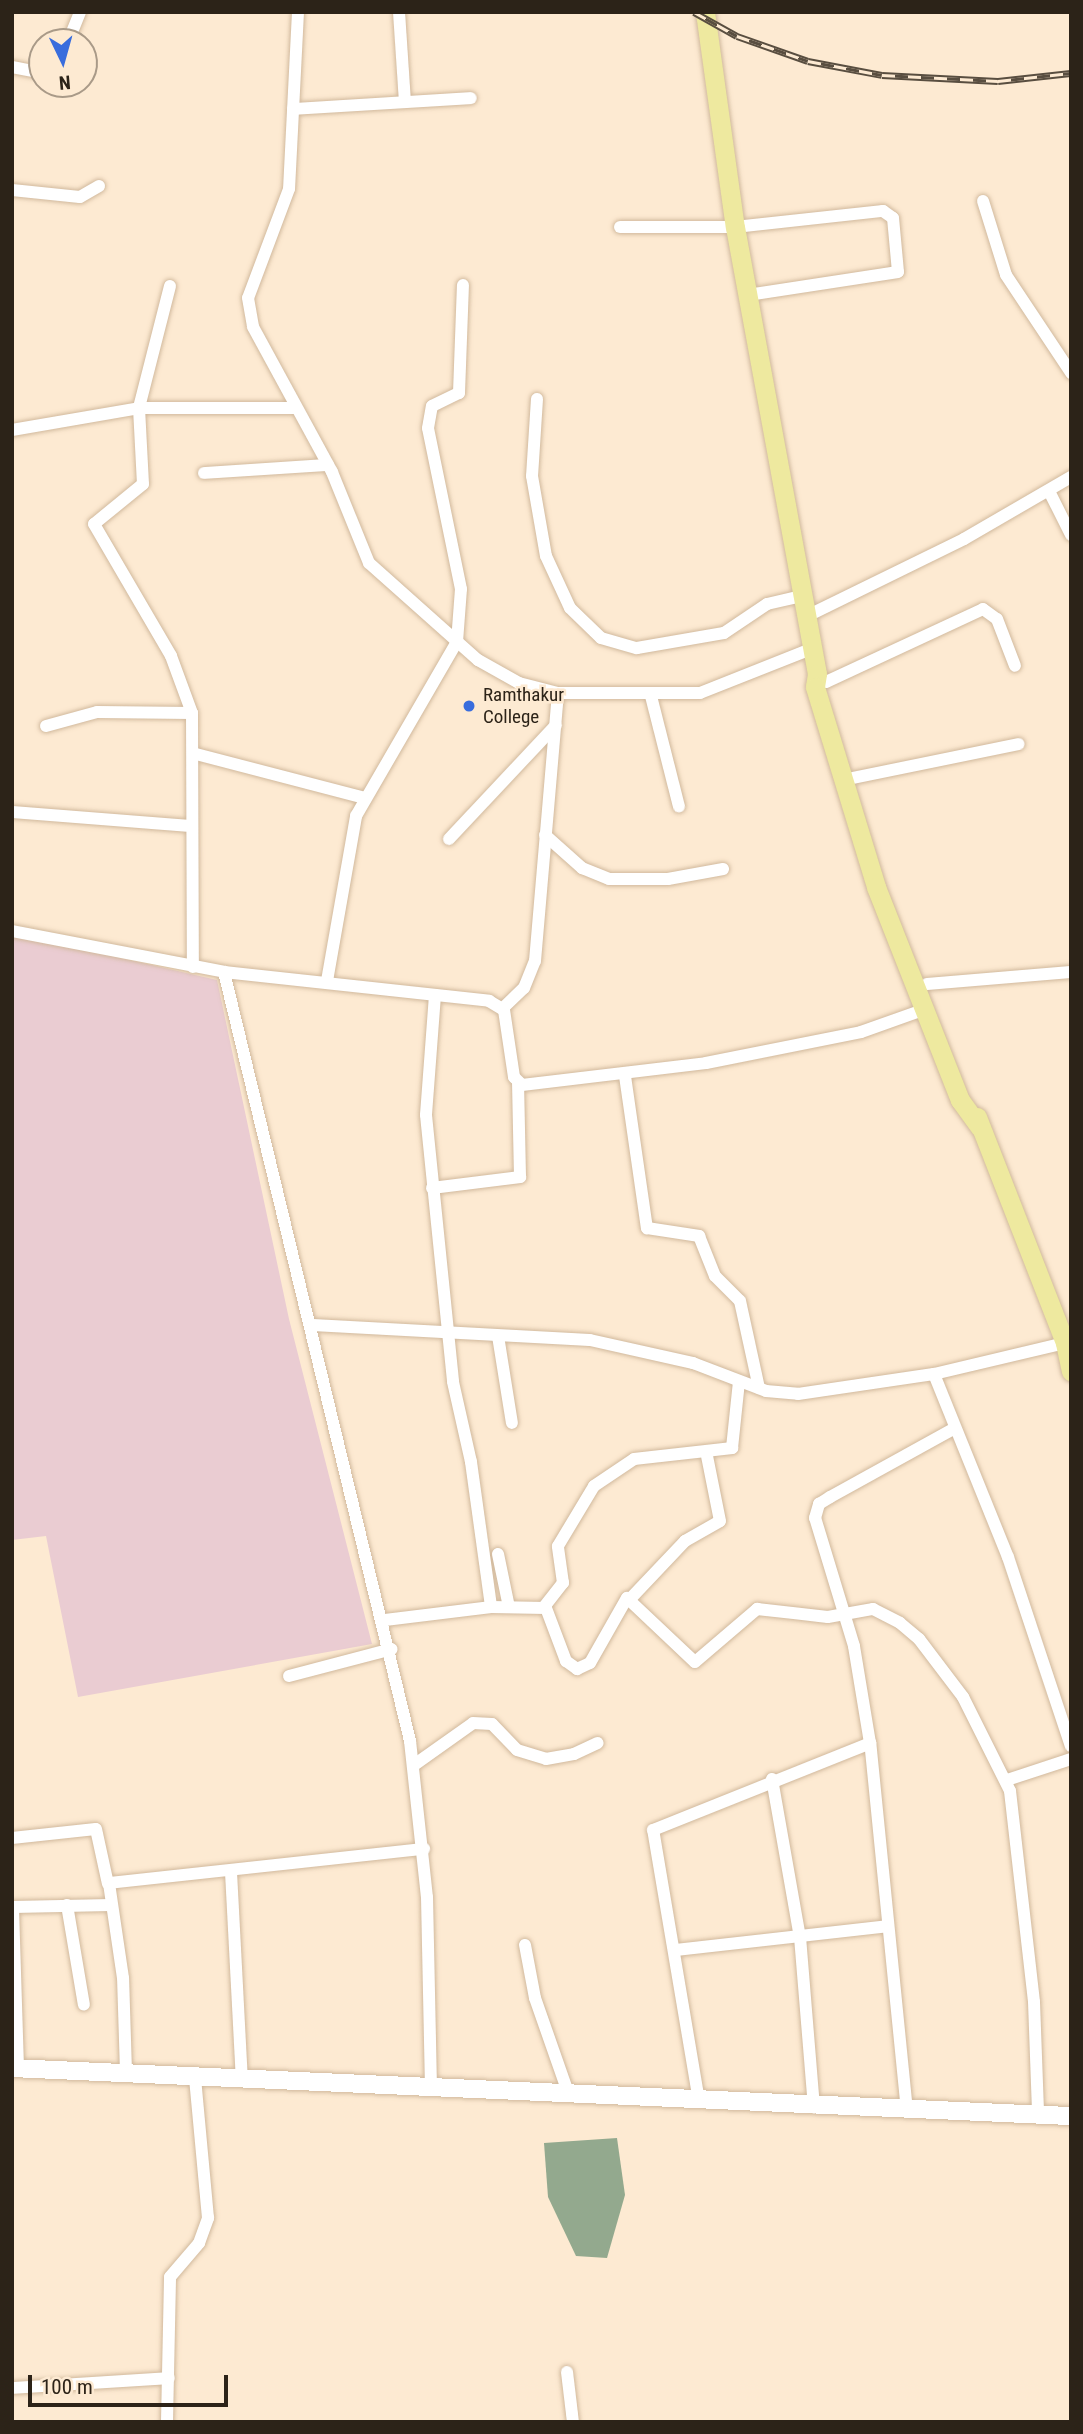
<!DOCTYPE html>
<style>
body{margin:0}
#map{position:relative;width:1083px;height:2434px;overflow:hidden;background:#fdead2;font-family:"Roboto Condensed",sans-serif}
div>[style]{position:absolute}
.green>*{inset:0;background:#eaccd2}
.water>*{inset:0;background:#93a98e}
.roads{filter:drop-shadow(0 0 2px #d1b99d) drop-shadow(0 0 2px #d1b99d)}
.street>*{height:12px;margin:-6px;padding:0 6px;transform-origin:6px;border-radius:6px;background:#fff}
.secondary>*{height:18px;margin:-9px;padding:0 9px;transform-origin:9px;border-radius:9px;background:#fff}
.primary>*{height:19px;margin:-9.5px;padding:0 9.5px;transform-origin:9.5px;border-radius:9.5px;background:#eee99f}
.rail>*{height:7px;margin-top:-3.5px;transform-origin:0;background:repeating-linear-gradient(90deg,#fdead2 0 13px,#594e40 0 26px);box-sizing:border-box;border-block:2px solid #594e40}
.dots>*{width:19px;height:19px;translate:-50% -50%;box-sizing:border-box;border:4px solid #fdead2;border-radius:50%}
span{translate:-50% -50%;white-space:nowrap;text-align:center;line-height:1.15;-webkit-text-stroke:5px #fdead2;paint-order:stroke}
.poi-label{font-size:19px;color:#2c2318}
.left{translate:0 -50%;text-align:left}
.frame{position:absolute;inset:0;border:14px solid #2c2318;pointer-events:none}
.north{position:absolute;left:28px;top:28px;width:70px;height:70px;box-sizing:border-box;background:#fdead2;border:2px solid #a99a88;border-radius:50%;rotate:175deg;font-size:19px;font-weight:700;line-height:28px;text-align:center;color:#2c2318}
.north::after{content:'';display:block;margin:auto;width:24px;height:32px;background:#396ddd;clip-path:polygon(50% 0,100% 100%,50% 72%,0 100%)}
.scale{position:absolute;left:28px;top:2375px;width:200px;height:32px;box-sizing:border-box;border:4px solid #2c2318;border-top:0;padding-left:9px;font-size:21px;line-height:24px;white-space:nowrap;color:#2c2318;-webkit-text-stroke:5px #fdead2;paint-order:stroke}
</style>
<div id="map">
<div class="green">
<div style="clip-path:polygon(12px 933px,217px 980px,289px 1319px,372px 1644px,78px 1697px,46px 1536px,12px 1540px)"></div>
</div>
<div class="water">
<div style="clip-path:polygon(617px 2138px,625px 2195px,607px 2258px,576px 2256px,548px 2197px,544px 2143px)"></div>
</div>
<div class="roads">
<div class="street">
<div style="left:298px;top:12px;width:177px;rotate:92.9deg"></div>
<div style="left:289px;top:189px;width:116px;rotate:110.6deg"></div>
<div style="left:248px;top:298px;width:29px;rotate:80deg"></div>
<div style="left:253px;top:327px;width:165px;rotate:61.4deg"></div>
<div style="left:332px;top:472px;width:98px;rotate:67.9deg"></div>
<div style="left:369px;top:563px;width:146px;rotate:41.7deg"></div>
<div style="left:478px;top:660px;width:47px;rotate:29.3deg"></div>
<div style="left:519px;top:683px;width:40px;rotate:14.4deg"></div>
<div style="left:558px;top:693px;width:142px"></div>
<div style="left:700px;top:693px;width:119px;rotate:-21.6deg"></div>
<div style="left:399px;top:12px;width:90px;rotate:86.2deg"></div>
<div style="left:68px;top:42px;width:32px;rotate:-68deg"></div>
<div style="left:12px;top:67px;width:31px;rotate:11deg"></div>
<div style="left:293px;top:109px;width:178px;rotate:-3.5deg"></div>
<div style="left:12px;top:190px;width:68px;rotate:5.9deg"></div>
<div style="left:80px;top:197px;width:22px;rotate:-30deg"></div>
<div style="left:983px;top:201px;width:77px;rotate:72.7deg"></div>
<div style="left:1006px;top:275px;width:118px;rotate:56.4deg"></div>
<div style="left:620px;top:227px;width:115px"></div>
<div style="left:735px;top:227px;width:149px;rotate:-6.2deg"></div>
<div style="left:883px;top:211px;width:12px;rotate:35deg"></div>
<div style="left:893px;top:218px;width:54px;rotate:84.7deg"></div>
<div style="left:898px;top:272px;width:152px;rotate:171.3deg"></div>
<div style="left:170px;top:286px;width:126px;rotate:104.3deg"></div>
<div style="left:139px;top:408px;width:76px;rotate:87deg"></div>
<div style="left:143px;top:484px;width:63px;rotate:140.8deg"></div>
<div style="left:94px;top:524px;width:153px;rotate:59.7deg"></div>
<div style="left:171px;top:656px;width:61px;rotate:69.8deg"></div>
<div style="left:192px;top:713px;width:254px;rotate:89.8deg"></div>
<div style="left:537px;top:399px;width:77px;rotate:93.7deg"></div>
<div style="left:532px;top:476px;width:81px;rotate:80.1deg"></div>
<div style="left:546px;top:556px;width:57px;rotate:65.2deg"></div>
<div style="left:570px;top:608px;width:43px;rotate:44.1deg"></div>
<div style="left:601px;top:638px;width:37px;rotate:16deg"></div>
<div style="left:637px;top:648px;width:88px;rotate:-9.8deg"></div>
<div style="left:724px;top:633px;width:52px;rotate:-34deg"></div>
<div style="left:767px;top:604px;width:35px;rotate:-13deg"></div>
<div style="left:12px;top:430px;width:129px;rotate:-9.8deg"></div>
<div style="left:139px;top:408px;width:155px"></div>
<div style="left:204px;top:473px;width:124px;rotate:-3.7deg"></div>
<div style="left:1049px;top:491px;width:49px;rotate:63.4deg"></div>
<div style="left:805px;top:617px;width:177px;rotate:-26.1deg"></div>
<div style="left:964px;top:539px;width:124px;rotate:-30.1deg"></div>
<div style="left:826px;top:682px;width:173px;rotate:-24.9deg"></div>
<div style="left:983px;top:609px;width:17px;rotate:36deg"></div>
<div style="left:997px;top:619px;width:50px;rotate:69deg"></div>
<div style="left:651px;top:696px;width:114px;rotate:75.8deg"></div>
<div style="left:46px;top:726px;width:53px;rotate:-15.4deg"></div>
<div style="left:97px;top:712px;width:95px;rotate:0.6deg"></div>
<div style="left:196px;top:754px;width:175px;rotate:14.6deg"></div>
<div style="left:853px;top:778px;width:169px;rotate:-11.6deg"></div>
<div style="left:12px;top:812px;width:179px;rotate:4.5deg"></div>
<div style="left:545px;top:835px;width:50px;rotate:41.7deg"></div>
<div style="left:582px;top:868px;width:29px;rotate:22deg"></div>
<div style="left:609px;top:879px;width:59px"></div>
<div style="left:668px;top:879px;width:56px;rotate:-10.3deg"></div>
<div style="left:449px;top:839px;width:156px;rotate:-46.8deg"></div>
<div style="left:12px;top:931px;width:216px;rotate:10.9deg"></div>
<div style="left:224px;top:972px;width:267px;rotate:6.2deg"></div>
<div style="left:489px;top:1001px;width:17px;rotate:31deg"></div>
<div style="left:504px;top:1010px;width:68px;rotate:81.5deg"></div>
<div style="left:514px;top:1077px;width:11px;rotate:45deg"></div>
<div style="left:522px;top:1085px;width:185px;rotate:-6.8deg"></div>
<div style="left:706px;top:1063px;width:158px;rotate:-11.3deg"></div>
<div style="left:861px;top:1032px;width:66px;rotate:-19.5deg"></div>
<div style="left:224px;top:972px;width:791px;rotate:76.4deg"></div>
<div style="left:410px;top:1741px;width:157px;rotate:83.8deg"></div>
<div style="left:427px;top:1897px;width:187px;rotate:88.8deg"></div>
<div style="left:327px;top:981px;width:168px;rotate:-80deg"></div>
<div style="left:356px;top:816px;width:201px;rotate:-59.9deg"></div>
<div style="left:457px;top:642px;width:53px;rotate:-85.7deg"></div>
<div style="left:461px;top:589px;width:164px;rotate:-101.6deg"></div>
<div style="left:428px;top:428px;width:22px;rotate:-80deg"></div>
<div style="left:432px;top:406px;width:30px;rotate:-26deg"></div>
<div style="left:459px;top:393px;width:108px;rotate:-87.9deg"></div>
<div style="left:927px;top:984px;width:144px;rotate:-4.8deg"></div>
<div style="left:435px;top:995px;width:120px;rotate:94.3deg"></div>
<div style="left:426px;top:1115px;width:268px;rotate:84.2deg"></div>
<div style="left:453px;top:1382px;width:82px;rotate:77.3deg"></div>
<div style="left:471px;top:1462px;width:146px;rotate:82.1deg"></div>
<div style="left:503px;top:1008px;width:29px;rotate:-44deg"></div>
<div style="left:524px;top:988px;width:29px;rotate:-68deg"></div>
<div style="left:535px;top:961px;width:269px;rotate:-85.1deg"></div>
<div style="left:625px;top:1076px;width:154px;rotate:81.8deg"></div>
<div style="left:647px;top:1228px;width:53px;rotate:8.7deg"></div>
<div style="left:699px;top:1236px;width:43px;rotate:68.2deg"></div>
<div style="left:715px;top:1276px;width:35px;rotate:45deg"></div>
<div style="left:740px;top:1301px;width:89px;rotate:77.7deg"></div>
<div style="left:432px;top:1188px;width:89px;rotate:-7.1deg"></div>
<div style="left:520px;top:1177px;width:94px;rotate:-91.2deg"></div>
<div style="left:313px;top:1325px;width:277px;rotate:3.1deg"></div>
<div style="left:590px;top:1340px;width:106px;rotate:12.6deg"></div>
<div style="left:693px;top:1363px;width:78px;rotate:21deg"></div>
<div style="left:766px;top:1391px;width:32px;rotate:5deg"></div>
<div style="left:798px;top:1394px;width:137px;rotate:-8.4deg"></div>
<div style="left:934px;top:1374px;width:135px;rotate:-13.3deg"></div>
<div style="left:498px;top:1336px;width:88px;rotate:80.9deg"></div>
<div style="left:934px;top:1374px;width:197px;rotate:68deg"></div>
<div style="left:1008px;top:1557px;width:199px;rotate:71.6deg"></div>
<div style="left:498px;top:1554px;width:54px;rotate:78.3deg"></div>
<div style="left:631px;top:1598px;width:79px;rotate:-46.5deg"></div>
<div style="left:685px;top:1541px;width:40px;rotate:-29.7deg"></div>
<div style="left:720px;top:1521px;width:71px;rotate:-101.3deg"></div>
<div style="left:544px;top:1607px;width:31px;rotate:-52deg"></div>
<div style="left:563px;top:1583px;width:37px;rotate:-98deg"></div>
<div style="left:558px;top:1546px;width:70px;rotate:-59deg"></div>
<div style="left:594px;top:1486px;width:48px;rotate:-34deg"></div>
<div style="left:634px;top:1459px;width:99px;rotate:-6.4deg"></div>
<div style="left:732px;top:1448px;width:67px;rotate:-84deg"></div>
<div style="left:385px;top:1620px;width:107px;rotate:-7deg"></div>
<div style="left:491px;top:1607px;width:55px;rotate:1deg"></div>
<div style="left:546px;top:1608px;width:57px;rotate:69.3deg"></div>
<div style="left:566px;top:1661px;width:14px;rotate:36deg"></div>
<div style="left:577px;top:1669px;width:14px;rotate:-25deg"></div>
<div style="left:590px;top:1663px;width:75px;rotate:-60.4deg"></div>
<div style="left:627px;top:1598px;width:93px;rotate:43.3deg"></div>
<div style="left:695px;top:1662px;width:82px;rotate:-40.5deg"></div>
<div style="left:757px;top:1609px;width:71px;rotate:6.4deg"></div>
<div style="left:828px;top:1617px;width:46px;rotate:-10.1deg"></div>
<div style="left:873px;top:1609px;width:30px;rotate:27deg"></div>
<div style="left:900px;top:1623px;width:25px;rotate:40deg"></div>
<div style="left:919px;top:1639px;width:73px;rotate:52.8deg"></div>
<div style="left:963px;top:1697px;width:105px;rotate:63.4deg"></div>
<div style="left:1010px;top:1791px;width:212px;rotate:83.5deg"></div>
<div style="left:1034px;top:2002px;width:111px;rotate:87.9deg"></div>
<div style="left:289px;top:1676px;width:106px;rotate:-14.7deg"></div>
<div style="left:414px;top:1765px;width:72px;rotate:-35.4deg"></div>
<div style="left:473px;top:1723px;width:19px;rotate:3deg"></div>
<div style="left:492px;top:1724px;width:36px;rotate:46deg"></div>
<div style="left:517px;top:1750px;width:30px;rotate:17deg"></div>
<div style="left:546px;top:1759px;width:28px;rotate:-10deg"></div>
<div style="left:574px;top:1754px;width:26px;rotate:-25deg"></div>
<div style="left:772px;top:1779px;width:160px;rotate:80deg"></div>
<div style="left:800px;top:1937px;width:171px;rotate:85.3deg"></div>
<div style="left:1007px;top:1780px;width:67px;rotate:-18.2deg"></div>
<div style="left:12px;top:1838px;width:84px;rotate:-6.1deg"></div>
<div style="left:96px;top:1829px;width:56px;rotate:77.7deg"></div>
<div style="left:231px;top:1872px;width:207px;rotate:87deg"></div>
<div style="left:67px;top:1905px;width:101px;rotate:80.4deg"></div>
<div style="left:525px;top:1945px;width:54px;rotate:79.3deg"></div>
<div style="left:535px;top:1998px;width:103px;rotate:70.7deg"></div>
<div style="left:675px;top:1950px;width:214px;rotate:-6.4deg"></div>
<div style="left:18px;top:2068px;width:161px;rotate:-91.8deg"></div>
<div style="left:13px;top:1907px;width:98px;rotate:-1.2deg"></div>
<div style="left:126px;top:2072px;width:94px;rotate:-91.8deg"></div>
<div style="left:123px;top:1978px;width:96px;rotate:-98.4deg"></div>
<div style="left:109px;top:1883px;width:317px;rotate:-6.2deg"></div>
<div style="left:699px;top:2101px;width:275px;rotate:-99.6deg"></div>
<div style="left:653px;top:1830px;width:234px;rotate:-21.8deg"></div>
<div style="left:907px;top:2111px;width:370px;rotate:-95.7deg"></div>
<div style="left:870px;top:1743px;width:98px;rotate:-99.4deg"></div>
<div style="left:854px;top:1646px;width:134px;rotate:-106.9deg"></div>
<div style="left:815px;top:1518px;width:15px;rotate:-74deg"></div>
<div style="left:819px;top:1504px;width:13px;rotate:-32deg"></div>
<div style="left:830px;top:1497px;width:141px;rotate:-28.9deg"></div>
<div style="left:567px;top:2372px;width:50px;rotate:83.2deg"></div>
<div style="left:12px;top:2388px;width:157px;rotate:-3.6deg"></div>
<div style="left:167px;top:2422px;width:145px;rotate:-88.8deg"></div>
<div style="left:170px;top:2277px;width:45px;rotate:-49.5deg"></div>
<div style="left:199px;top:2243px;width:27px;rotate:-70deg"></div>
<div style="left:208px;top:2218px;width:142px;rotate:-95.3deg"></div>
</div>
<div class="secondary">
<div style="left:12px;top:2068px;width:1060px;rotate:2.6deg"></div>
</div>
<div class="primary">
<div style="left:705px;top:12px;width:217px;rotate:82.1deg"></div>
<div style="left:735px;top:227px;width:454px;rotate:79.6deg"></div>
<div style="left:817px;top:674px;width:13px;rotate:99deg"></div>
<div style="left:815px;top:687px;width:209px;rotate:73deg"></div>
<div style="left:876px;top:887px;width:229px;rotate:68.5deg"></div>
<div style="left:960px;top:1100px;width:34px;rotate:54deg"></div>
<div style="left:977px;top:1117px;width:243px;rotate:68.7deg"></div>
<div style="left:1065px;top:1343px;width:29px;rotate:78deg"></div>
</div>
</div>
<div class="rail">
<div style="left:694px;top:12px;width:49px;rotate:29.2deg"></div>
<div style="left:737px;top:36px;width:75px;rotate:19.4deg"></div>
<div style="left:808px;top:61px;width:75px;rotate:10.7deg"></div>
<div style="left:882px;top:75px;width:116px;rotate:3deg"></div>
<div style="left:998px;top:81px;width:73px;rotate:-6.3deg"></div>
</div>
<div class="dots">
<div style="left:469px;top:706px;background:#396ddd"></div>
</div>
<div class="poi-label">
<span class="left" style="left:483px;top:706px">Ramthakur<br>College</span>
</div>
<div class="frame"></div>
<div class="north">N</div>
<div class="scale">100 m</div>
</div>
